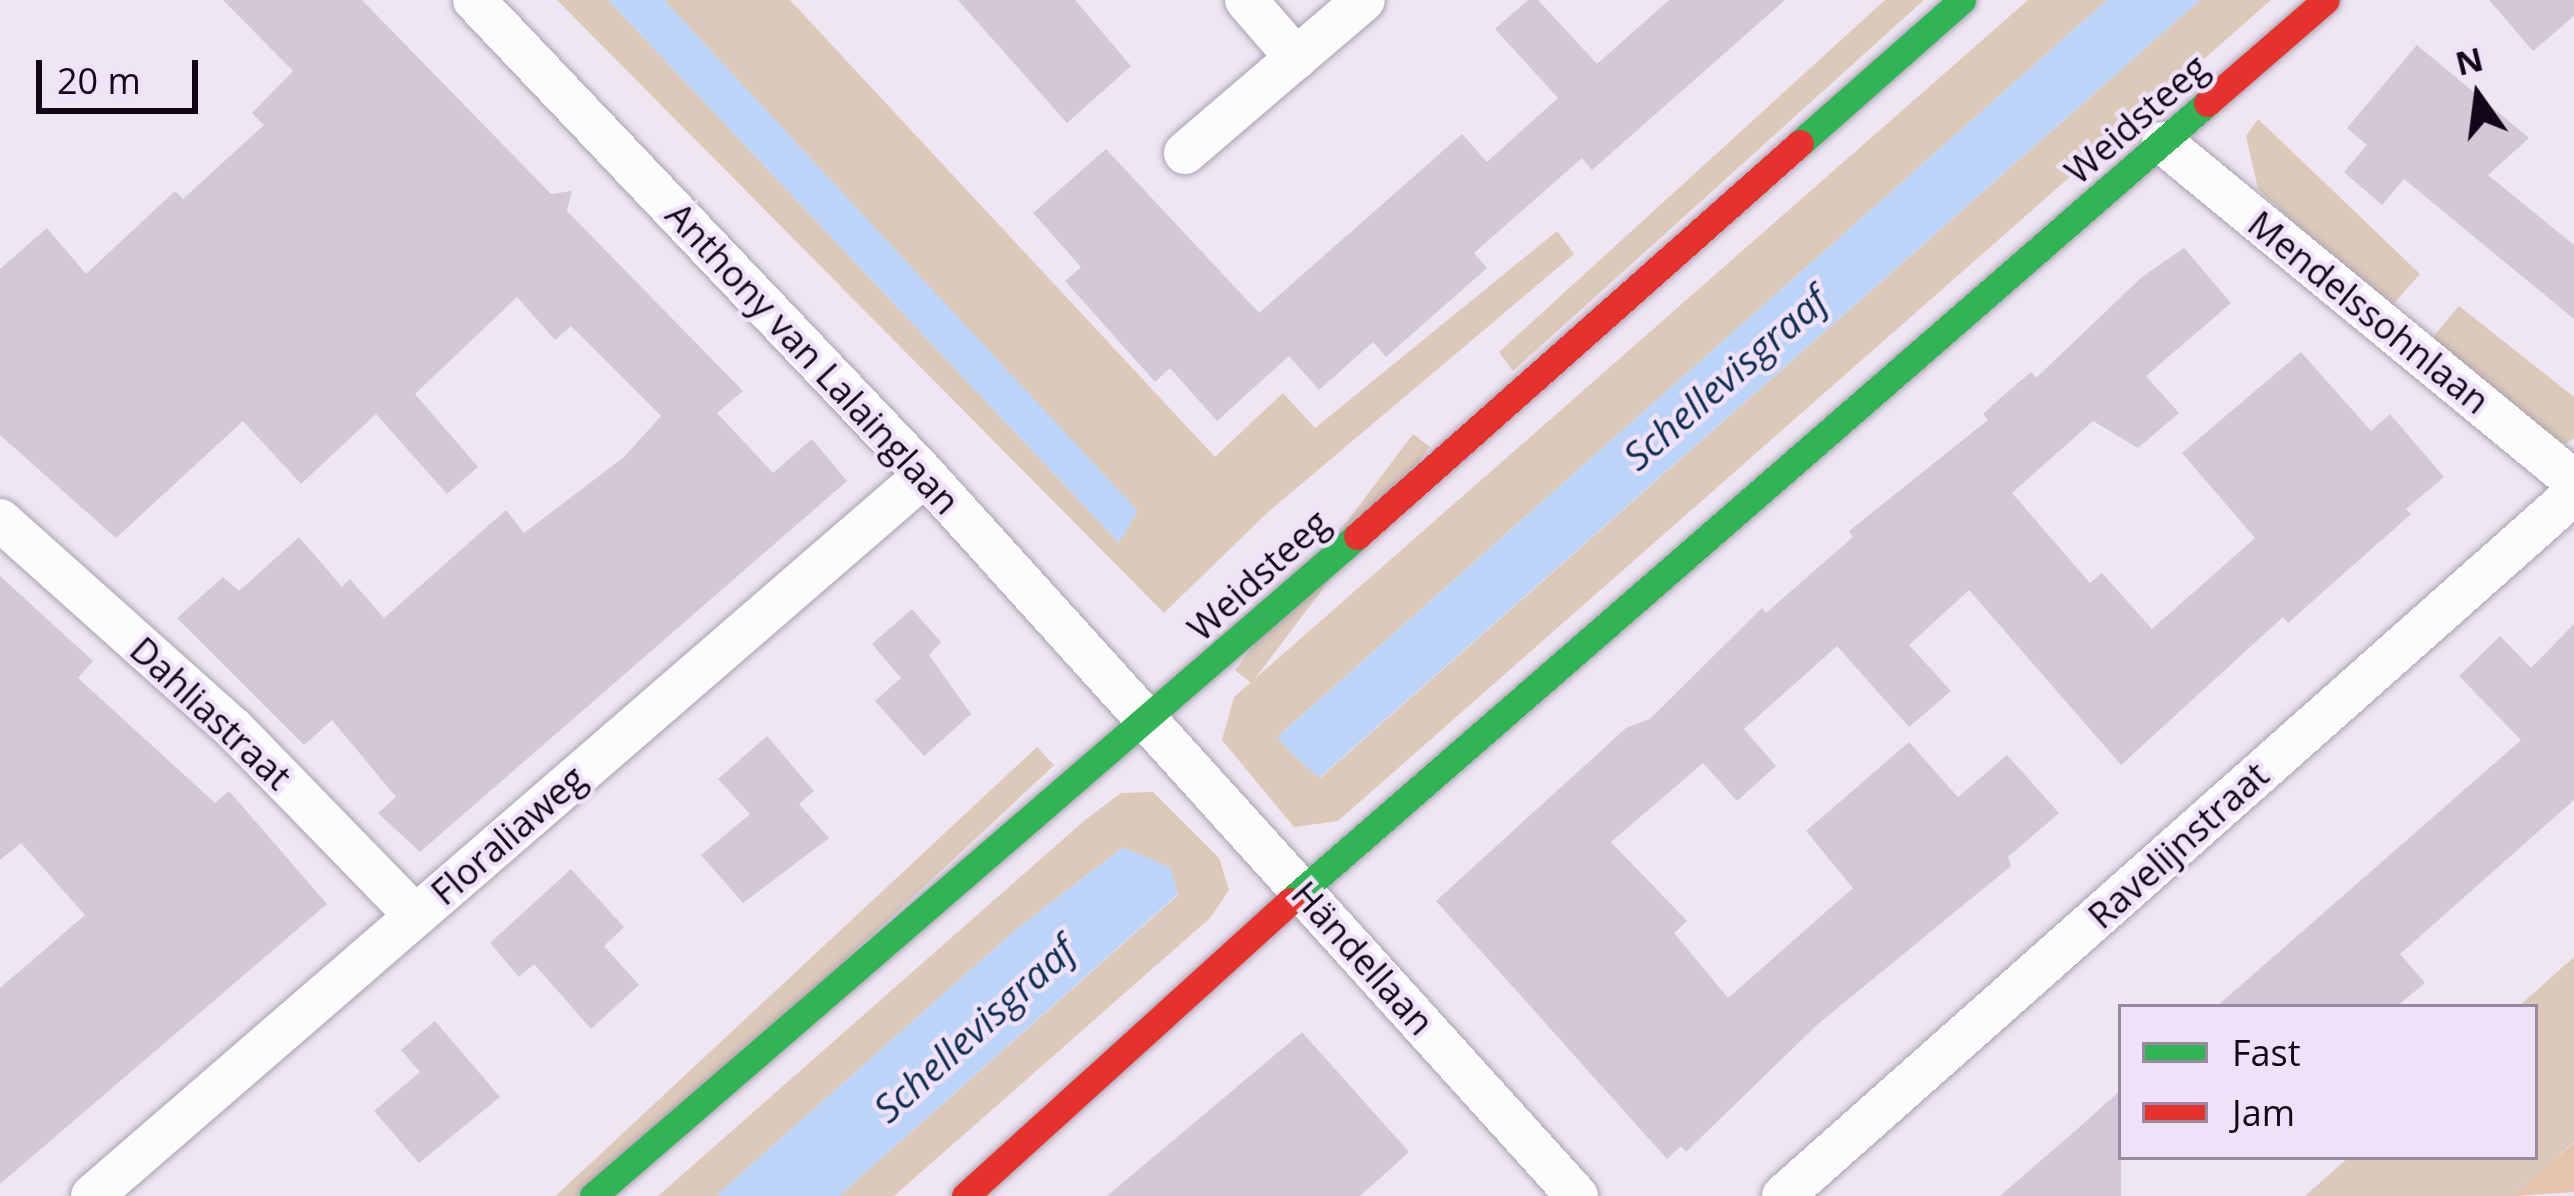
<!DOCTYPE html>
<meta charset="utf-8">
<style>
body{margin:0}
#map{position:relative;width:2574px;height:1196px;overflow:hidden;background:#eee6f3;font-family:"Open Sans",sans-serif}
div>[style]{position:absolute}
.green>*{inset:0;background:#dcc9ba;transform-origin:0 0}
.forest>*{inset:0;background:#e2c5aa}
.water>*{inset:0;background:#bcd4f7}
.building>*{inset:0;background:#d2c8d8}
.roads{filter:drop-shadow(0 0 3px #aba2b1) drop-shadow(0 0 3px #aba2b1)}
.street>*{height:42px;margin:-21px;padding:0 21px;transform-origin:21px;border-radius:21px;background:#fcfbfd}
.fast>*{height:27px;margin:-13.5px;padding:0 13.5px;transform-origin:13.5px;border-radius:13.5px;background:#30b455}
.jam>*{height:27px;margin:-13.5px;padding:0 13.5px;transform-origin:13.5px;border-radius:13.5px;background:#e5322d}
span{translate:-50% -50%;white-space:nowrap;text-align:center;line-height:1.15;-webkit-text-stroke:9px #efe1f8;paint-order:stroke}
.street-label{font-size:36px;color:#120618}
.water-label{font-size:39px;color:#0f2f53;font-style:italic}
.legend{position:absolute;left:2118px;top:1004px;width:420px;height:156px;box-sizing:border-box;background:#efe1f8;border:3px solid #97899e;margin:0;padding:15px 21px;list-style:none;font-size:36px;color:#120618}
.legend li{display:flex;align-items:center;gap:24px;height:60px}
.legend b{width:60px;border:3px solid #97899e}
.north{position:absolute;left:2418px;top:36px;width:120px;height:120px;-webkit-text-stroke:9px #efe1f8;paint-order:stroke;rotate:346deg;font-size:33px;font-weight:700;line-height:48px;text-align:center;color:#120618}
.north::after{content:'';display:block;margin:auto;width:42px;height:54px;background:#120618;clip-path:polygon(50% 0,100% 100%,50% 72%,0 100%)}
.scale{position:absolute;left:36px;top:60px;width:162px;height:54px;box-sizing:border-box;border:6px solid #120618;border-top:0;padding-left:15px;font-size:36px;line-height:42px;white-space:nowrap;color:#120618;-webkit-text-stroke:9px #efe1f8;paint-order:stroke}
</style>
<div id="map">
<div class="green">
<div style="clip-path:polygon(557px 0,608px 0,1118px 542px,1137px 511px,664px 0,790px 0,1215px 457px,1283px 393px,1315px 428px,1557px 231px,1574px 254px,1267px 513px,1164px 613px)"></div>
<div style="clip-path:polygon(1885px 0,1924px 0,1513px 371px,1499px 352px)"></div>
<div style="clip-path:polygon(2028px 0,2107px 0,1278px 736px,1293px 755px,1320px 778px,2200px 0,2271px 0,1338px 821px,1294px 827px,1222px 740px,1234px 697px)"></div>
<div style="clip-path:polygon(2258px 119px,2420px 274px,2388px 310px,2258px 189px,2246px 136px)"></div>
<div style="clip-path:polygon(2459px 306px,2574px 397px,2574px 438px,2565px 444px,2427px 344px)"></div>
<div style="left:1413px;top:434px;width:21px;height:296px;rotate:37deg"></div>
<div style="left:1037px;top:747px;width:25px;height:685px;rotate:47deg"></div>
<div style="clip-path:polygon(1153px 792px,1219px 858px,1229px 890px,1210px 918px,894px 1196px,839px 1196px,1178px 895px,1170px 868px,1123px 847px,1014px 931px,716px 1196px,658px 1196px,1085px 820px,1121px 793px)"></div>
<div style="clip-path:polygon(2574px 957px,2574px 1142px,2514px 1196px,2305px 1196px,2349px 1157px,2535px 1157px,2535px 1007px,2518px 1007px)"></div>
</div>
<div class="forest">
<div style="clip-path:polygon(2574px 1143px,2574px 1192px,2514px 1196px,2554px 1160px)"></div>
</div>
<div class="water">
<div style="clip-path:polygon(608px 0,664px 0,1138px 511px,1119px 543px)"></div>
<div style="clip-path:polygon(2107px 0,2200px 0,1319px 778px,1293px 755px,1277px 737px)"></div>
<div style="clip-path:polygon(1123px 847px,1171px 868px,1178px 894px,839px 1196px,716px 1196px,1014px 931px)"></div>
</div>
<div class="building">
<div style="clip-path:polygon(223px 0,362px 0,551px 194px,572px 191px,567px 211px,743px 391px,717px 413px,773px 473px,812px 439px,847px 481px,420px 852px,378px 813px,396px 797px,332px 720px,304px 745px,177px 618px,223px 577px,239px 591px,299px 537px,342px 587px,350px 579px,384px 618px,506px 510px,524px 533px,624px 457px,661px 416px,571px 326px,555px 340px,517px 297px,415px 394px,478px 467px,447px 494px,376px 414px,301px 484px,243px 421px,116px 538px,0 435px,0 269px,47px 228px,86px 274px,175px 191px,183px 199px,264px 125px,252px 113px,293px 71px)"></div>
<div style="clip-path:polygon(958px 0,1075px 0,1131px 66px,1067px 123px)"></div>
<div style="clip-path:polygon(1528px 0,1538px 0,1597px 64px,1669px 0,1785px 0,1592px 170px,1582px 158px,1474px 253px,1487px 268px,1386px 357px,1373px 342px,1319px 390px,1289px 356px,1217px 421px,1170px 368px,1155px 382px,1065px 281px,1081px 267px,1033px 213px,1106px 149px,1259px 313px,1462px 134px,1487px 162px,1558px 98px,1495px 29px)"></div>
<div style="clip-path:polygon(2489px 0,2574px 0,2574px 16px,2533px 51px)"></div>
<div style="clip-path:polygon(2417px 45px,2529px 138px,2488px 175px,2574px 245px,2574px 319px,2404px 179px,2382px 205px,2344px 172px,2367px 145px,2347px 128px)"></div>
<div style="clip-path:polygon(2184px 248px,2231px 303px,2146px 376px,2179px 413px,2138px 448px,2093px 421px,2012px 493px,2090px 583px,2102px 573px,2152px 629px,2255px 538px,2182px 453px,2301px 352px,2371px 431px,2390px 414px,2444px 477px,2406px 509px,2411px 514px,2288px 623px,2283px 617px,2121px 765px,1969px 590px,1909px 645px,1951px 691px,1909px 727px,1837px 646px,1744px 729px,1776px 766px,1737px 801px,1703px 763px,1611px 842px,1687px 921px,1674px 933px,1728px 998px,1853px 888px,1806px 831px,1909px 742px,1958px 797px,2007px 755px,2059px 813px,2008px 857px,2011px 866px,1818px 1024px,1686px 1152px,1681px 1146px,1667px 1159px,1436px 901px,1626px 728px,1650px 719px,1762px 608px,1766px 613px,1853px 537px,1849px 531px,1988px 420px,1983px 414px,2006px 393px,2031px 372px,2036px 378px,2142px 277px)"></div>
<div style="clip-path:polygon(0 576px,93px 661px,78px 678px,215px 803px,229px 791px,327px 904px,0 1184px,0 988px,85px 915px,21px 843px,0 860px)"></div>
<div style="clip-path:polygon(912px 609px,941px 642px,929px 655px,971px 714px,924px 756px,875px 701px,901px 678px,872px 644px)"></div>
<div style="clip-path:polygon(2574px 624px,2574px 800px,2400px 954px,2425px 983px,2396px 1007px,2216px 1007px,2521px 740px,2459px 676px,2500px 636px,2531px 668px)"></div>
<div style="clip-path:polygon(767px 736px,814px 791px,799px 804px,829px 838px,743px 903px,701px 855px,750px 814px,718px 779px)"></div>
<div style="clip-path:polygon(571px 869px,624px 927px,604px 946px,639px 985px,591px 1029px,534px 964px,519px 977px,490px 943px)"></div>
<div style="clip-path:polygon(435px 1021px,500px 1097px,419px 1163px,374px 1111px,420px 1072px,401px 1050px)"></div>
<div style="clip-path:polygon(1302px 1032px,1409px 1152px,1360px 1196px,1107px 1196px)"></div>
<div style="clip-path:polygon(2121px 1090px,2121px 1196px,2000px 1196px,2075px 1131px)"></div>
</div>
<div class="roads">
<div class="street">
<div style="left:474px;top:0;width:655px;rotate:46.48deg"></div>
<div style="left:925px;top:475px;width:972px;rotate:47.88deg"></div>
<div style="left:1246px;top:0;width:77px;rotate:49.2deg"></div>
<div style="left:1296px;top:58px;width:89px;rotate:-40.5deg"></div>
<div style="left:2163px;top:143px;width:532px;rotate:39.43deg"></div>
<div style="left:1185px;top:153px;width:146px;rotate:-40.6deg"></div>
<div style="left:0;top:520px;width:312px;rotate:41.8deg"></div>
<div style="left:233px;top:728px;width:261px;rotate:45.8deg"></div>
<div style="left:92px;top:1196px;width:1102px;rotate:-40.88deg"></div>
<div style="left:1783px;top:1196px;width:1058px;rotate:-41.59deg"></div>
</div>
<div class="fast">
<div style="left:1800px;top:143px;width:216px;rotate:-41.4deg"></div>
<div style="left:1290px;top:901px;width:1216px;rotate:-41.03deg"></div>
<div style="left:593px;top:1196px;width:1010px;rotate:-40.82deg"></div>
</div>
<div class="jam">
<div style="left:2207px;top:103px;width:157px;rotate:-40.9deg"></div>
<div style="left:1357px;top:536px;width:592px;rotate:-41.58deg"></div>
<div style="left:965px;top:1196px;width:439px;rotate:-42.2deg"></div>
</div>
</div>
<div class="street-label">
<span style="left:2136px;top:119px;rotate:-41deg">Weidsteeg</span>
<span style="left:2369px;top:312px;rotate:39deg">Mendelssohnlaan</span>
<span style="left:813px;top:358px;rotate:47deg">Anthony van Lalainglaan</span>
<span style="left:1258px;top:575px;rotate:-42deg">Weidsteeg</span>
<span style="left:211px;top:713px;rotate:43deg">Dahliastraat</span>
<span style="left:508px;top:835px;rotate:-41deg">Floraliaweg</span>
<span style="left:2178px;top:845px;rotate:-42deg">Ravelijnstraat</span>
<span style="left:1363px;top:958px;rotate:48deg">Händellaan</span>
</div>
<div class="water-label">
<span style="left:1725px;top:378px;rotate:-41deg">Schellevisgraaf</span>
<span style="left:974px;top:1029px;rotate:-42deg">Schellevisgraaf</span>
</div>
<ul class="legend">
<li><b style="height:15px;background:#30b455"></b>Fast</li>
<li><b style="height:15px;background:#e5322d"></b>Jam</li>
</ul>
<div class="north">N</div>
<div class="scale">20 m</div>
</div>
